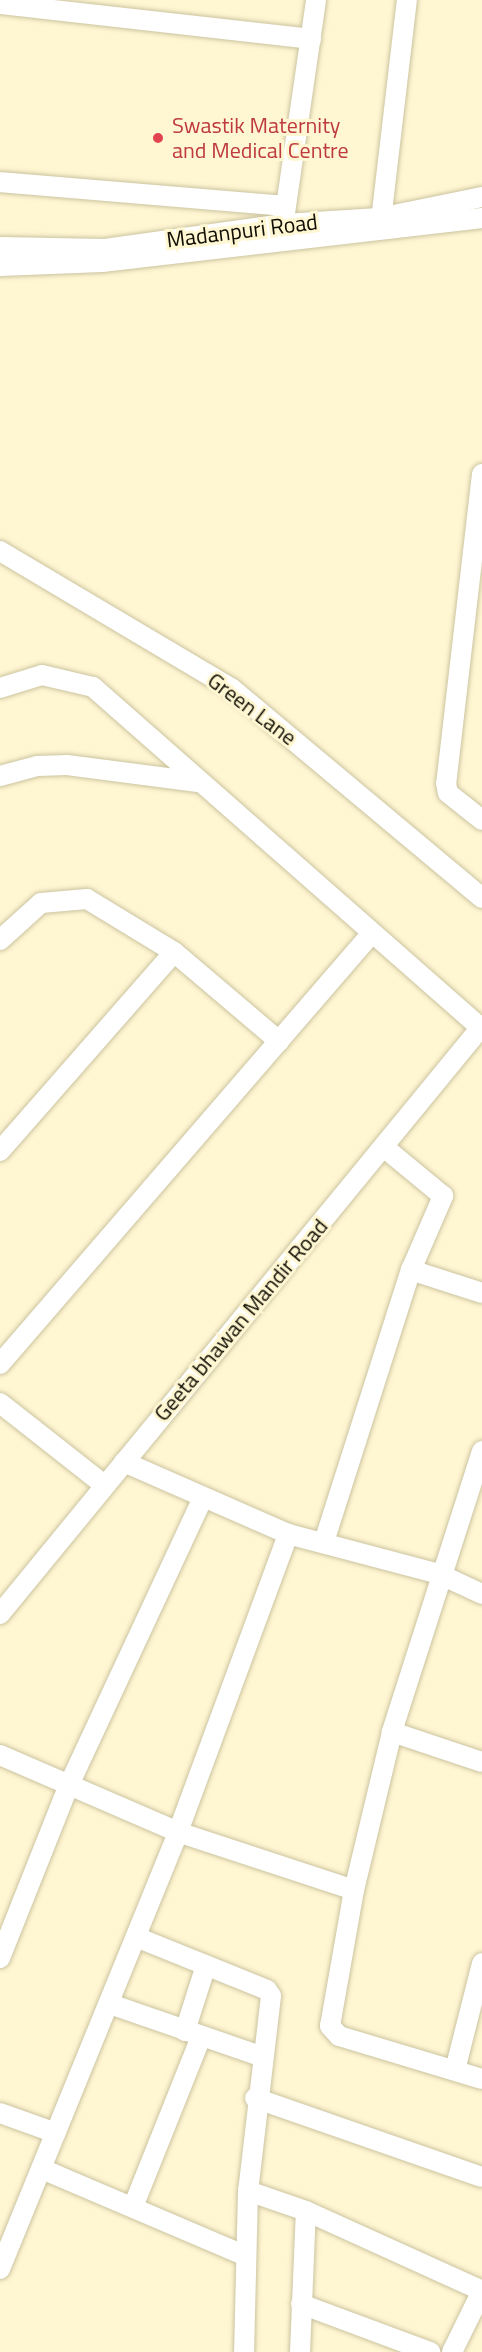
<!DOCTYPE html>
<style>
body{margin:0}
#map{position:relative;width:482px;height:2352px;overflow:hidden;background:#fff6d2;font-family:"Titillium Web",sans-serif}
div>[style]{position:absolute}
.roads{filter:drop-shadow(0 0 2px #ccc4a1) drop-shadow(0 0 2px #ccc4a1)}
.minor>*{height:20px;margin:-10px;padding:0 10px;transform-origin:10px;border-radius:10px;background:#fff}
.dots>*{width:16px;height:16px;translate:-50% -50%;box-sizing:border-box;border:3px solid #fff6d2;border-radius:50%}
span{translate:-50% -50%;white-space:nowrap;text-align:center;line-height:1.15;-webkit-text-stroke:6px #fff6d2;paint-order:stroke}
.health-label{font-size:22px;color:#be3a42}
.left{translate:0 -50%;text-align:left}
.street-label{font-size:22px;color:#100d03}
</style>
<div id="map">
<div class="roads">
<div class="minor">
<div style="left:0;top:4px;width:313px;rotate:6.4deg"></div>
<div style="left:0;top:182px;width:286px;rotate:4.8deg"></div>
<div style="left:284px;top:220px;width:222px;rotate:-81.7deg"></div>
<div style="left:380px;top:229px;width:231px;rotate:-83.3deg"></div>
<div style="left:0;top:247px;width:105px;rotate:1.1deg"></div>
<div style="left:105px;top:249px;width:181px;rotate:-8deg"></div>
<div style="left:284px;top:224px;width:95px;rotate:-3.6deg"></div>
<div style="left:379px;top:218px;width:105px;rotate:-11.5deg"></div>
<div style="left:0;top:266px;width:102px;rotate:-2.2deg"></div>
<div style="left:102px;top:262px;width:383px;rotate:-6.6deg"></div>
<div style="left:482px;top:474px;width:311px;rotate:96.6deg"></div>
<div style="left:446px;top:783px;width:10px;rotate:79deg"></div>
<div style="left:448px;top:793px;width:43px;rotate:38.5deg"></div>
<div style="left:0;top:551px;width:269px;rotate:30.7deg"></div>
<div style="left:231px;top:688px;width:327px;rotate:39.9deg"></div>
<div style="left:0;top:688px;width:44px;rotate:-17.2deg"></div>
<div style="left:42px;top:675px;width:52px;rotate:13.2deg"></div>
<div style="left:93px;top:687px;width:518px;rotate:41.32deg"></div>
<div style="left:0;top:776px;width:38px;rotate:-15deg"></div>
<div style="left:37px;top:766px;width:30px;rotate:-2deg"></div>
<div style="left:67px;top:765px;width:132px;rotate:7.4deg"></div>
<div style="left:0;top:940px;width:55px;rotate:-42.1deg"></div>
<div style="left:41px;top:903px;width:46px;rotate:-5deg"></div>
<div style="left:87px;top:899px;width:102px;rotate:31.3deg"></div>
<div style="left:174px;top:952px;width:138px;rotate:40.3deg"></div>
<div style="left:0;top:1151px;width:264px;rotate:-48.8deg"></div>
<div style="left:411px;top:1270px;width:75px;rotate:17.9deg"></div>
<div style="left:0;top:1364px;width:568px;rotate:-49.21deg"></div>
<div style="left:0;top:1403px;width:131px;rotate:38.2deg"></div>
<div style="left:482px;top:1451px;width:295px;rotate:107.8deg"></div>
<div style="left:392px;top:1732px;width:163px;rotate:103.5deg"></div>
<div style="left:354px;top:1890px;width:138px;rotate:100deg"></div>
<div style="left:330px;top:2026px;width:13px;rotate:48deg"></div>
<div style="left:339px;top:2036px;width:149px;rotate:16.7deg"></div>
<div style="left:124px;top:1462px;width:179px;rotate:23.7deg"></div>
<div style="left:288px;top:1534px;width:156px;rotate:14.8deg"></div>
<div style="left:439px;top:1574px;width:47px;rotate:24.9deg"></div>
<div style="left:324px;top:1542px;width:286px;rotate:-72.3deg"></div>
<div style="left:411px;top:1270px;width:81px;rotate:-66.6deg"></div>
<div style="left:443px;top:1196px;width:75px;rotate:-140.4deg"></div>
<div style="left:0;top:1614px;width:760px;rotate:-50.66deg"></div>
<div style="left:392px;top:1732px;width:95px;rotate:18.4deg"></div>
<div style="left:0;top:1755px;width:194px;rotate:23.4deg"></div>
<div style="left:178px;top:1832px;width:185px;rotate:18.2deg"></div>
<div style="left:136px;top:1937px;width:141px;rotate:22deg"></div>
<div style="left:267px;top:1990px;width:7px;rotate:56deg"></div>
<div style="left:271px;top:1996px;width:196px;rotate:96.7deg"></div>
<div style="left:248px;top:2191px;width:161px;rotate:91.4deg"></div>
<div style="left:0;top:1958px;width:186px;rotate:-68.3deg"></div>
<div style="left:69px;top:1785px;width:317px;rotate:-65deg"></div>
<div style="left:110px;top:2004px;width:159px;rotate:19.1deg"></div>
<div style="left:185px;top:2031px;width:69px;rotate:-72.3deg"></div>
<div style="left:455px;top:2070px;width:110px;rotate:-75.8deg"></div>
<div style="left:255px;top:2098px;width:240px;rotate:19.2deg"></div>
<div style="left:0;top:2113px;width:59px;rotate:19.7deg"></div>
<div style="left:42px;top:2169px;width:222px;rotate:23.1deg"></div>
<div style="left:248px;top:2191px;width:61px;rotate:19deg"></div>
<div style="left:306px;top:2211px;width:193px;rotate:24.4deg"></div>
<div style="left:133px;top:2207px;width:183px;rotate:-68.2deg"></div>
<div style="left:0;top:2269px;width:472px;rotate:-67.8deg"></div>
<div style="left:178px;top:1832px;width:318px;rotate:-69.7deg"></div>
<div style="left:301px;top:2304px;width:138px;rotate:20.4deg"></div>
<div style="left:300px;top:2352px;width:141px;rotate:-87.6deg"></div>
<div style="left:452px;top:2352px;width:68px;rotate:-63.8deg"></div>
</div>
</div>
<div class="dots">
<div style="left:158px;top:138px;background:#e0444e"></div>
</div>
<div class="health-label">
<span class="left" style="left:172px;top:138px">Swastik Maternity<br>and Medical Centre</span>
</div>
<div class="street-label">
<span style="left:242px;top:231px;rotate:-7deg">Madanpuri Road</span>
<span style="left:252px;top:709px;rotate:37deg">Green Lane</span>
<span style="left:241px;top:1320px;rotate:-50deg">Geeta bhawan Mandir Road</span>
</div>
</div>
